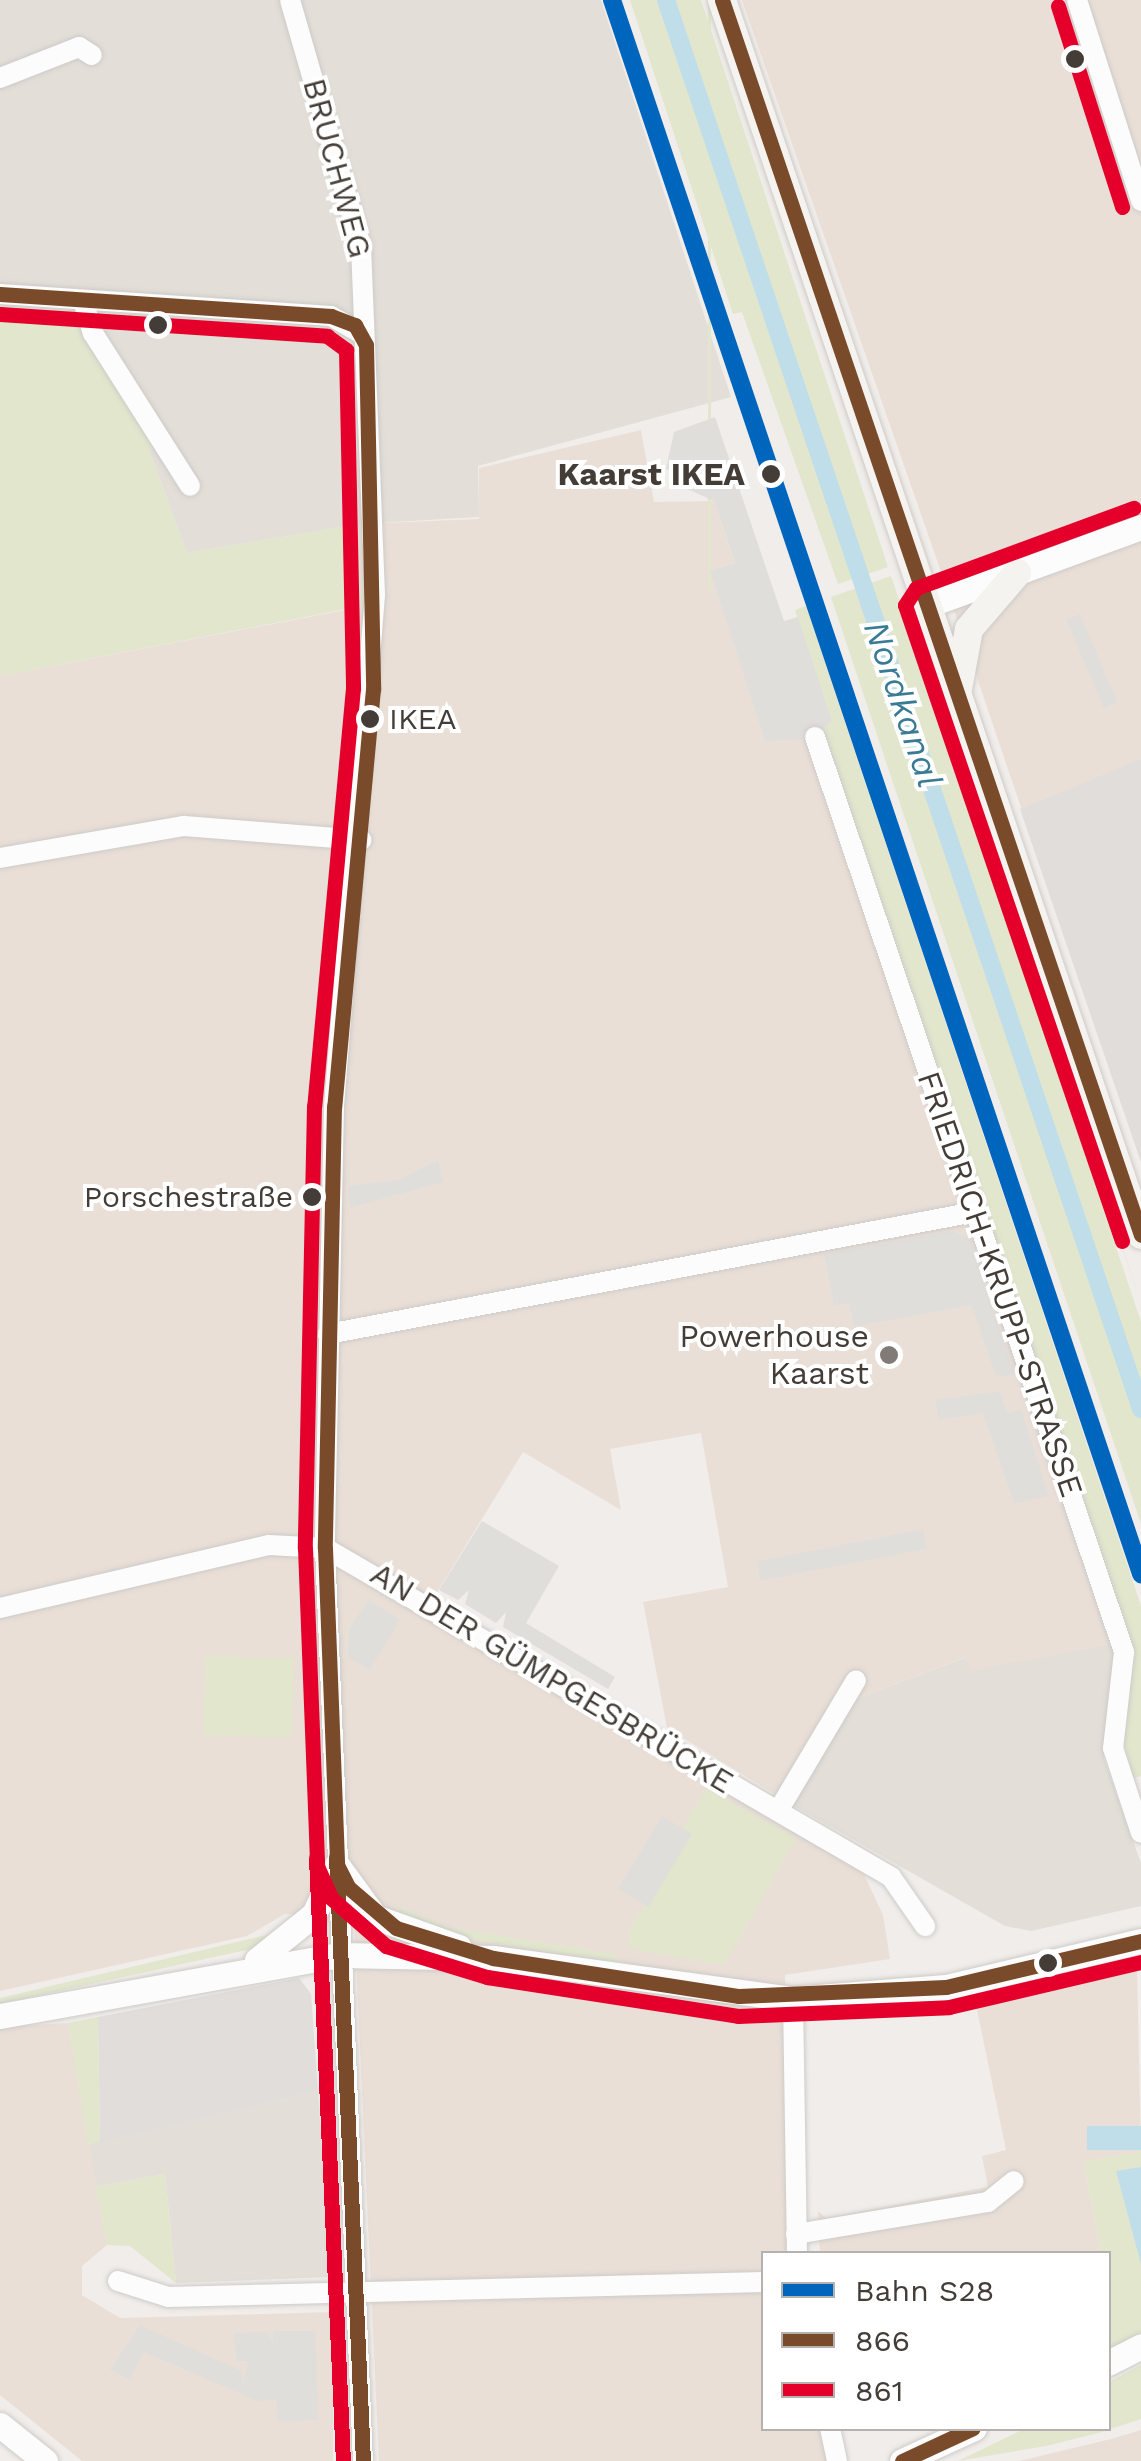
<!DOCTYPE html>
<meta charset="utf-8">
<style>
body{margin:0}
#map{position:relative;width:1141px;height:2461px;overflow:hidden;background:#f0edea;font-family:"Work Sans",sans-serif}
div>[style]{position:absolute}
.residential>*{inset:0;background:#e3ded8}
.commercial>*{inset:0;background:#eadfd7}
.industrial>*{inset:0;background:#e1ddda}
.green>*{inset:0;background:#e1e6cd;transform-origin:0 0}
.parking>*{inset:0;background:#e0dedb;transform-origin:0 0}
.water>*{inset:0;background:#c0dee9;transform-origin:0 0}
.canal>*{height:18px;margin:-9px;padding:0 9px;transform-origin:9px;border-radius:9px;background:#c0dee9}
.roads{filter:drop-shadow(0 0 2px #cdcbc8) drop-shadow(0 0 2px #cdcbc8)}
.minor>*{height:20px;margin:-10px;padding:0 10px;transform-origin:10px;border-radius:10px;background:#fdfcfc}
.tertiary>*{height:25px;margin:-12.5px;padding:0 12.5px;transform-origin:12.5px;border-radius:12.5px;background:#fdfcfc}
.secondary>*{height:28px;margin:-14px;padding:0 14px;transform-origin:14px;border-radius:14px;background:#f5f3ef}
.bus-1>*{height:15px;margin:-7.5px;padding:0 7.5px;transform-origin:7.5px;border-radius:7.5px;background:#7a4b2a}
.bus-2>*{height:15px;margin:-7.5px;padding:0 7.5px;transform-origin:7.5px;border-radius:7.5px;background:#e4002b}
.rail-1>*{height:18px;margin:-9px;padding:0 9px;transform-origin:9px;border-radius:9px;background:#0065bd}
.dots>*{width:28px;height:28px;translate:-50% -50%;box-sizing:border-box;border:5px solid #fff;border-radius:50%}
span{translate:-50% -50%;white-space:nowrap;text-align:center;line-height:1.15;-webkit-text-stroke:8px #fff;paint-order:stroke}
.bus-label{font-size:30px;color:#443d37}
.left{translate:0 -50%;text-align:left}
.right{translate:-100% -50%;text-align:right}
.street-label{font-size:32px;color:#443d37}
.stop-label{font-size:32px;color:#443d37;font-weight:700}
.poi-label{font-size:32px;color:#443d37}
.water-label{font-size:35px;color:#397b95;font-style:italic}
.legend{position:absolute;left:761px;top:2251px;width:350px;height:180px;box-sizing:border-box;background:#fff;border:2px solid #b4b1af;margin:0;padding:12px 18px;list-style:none;font-size:30px;color:#443d37}
.legend li{display:flex;align-items:center;gap:20px;height:50px}
.legend b{width:50px;border:2px solid #b4b1af}
</style>
<div id="map">
<div class="residential">
<div style="clip-path:polygon(0 0,601px 0,731px 397px,478px 466px,479px 517px,358px 524px,187px 553px,149px 450px,159px 446px,70px 311px,0 306px)"></div>
<div style="clip-path:polygon(1115px 1643px,1104px 1759px,1141px 1863px,1141px 1906px,1031px 1931px,1005px 1926px,791px 1804px,853px 1700px,967px 1657px,972px 1670px)"></div>
<div style="clip-path:polygon(318px 2091px,330px 2277px,176px 2283px,165px 2174px,95px 2187px,88px 2144px)"></div>
</div>
<div class="commercial">
<div style="clip-path:polygon(742px 0,1141px 0,1141px 1162px,948px 592px)"></div>
<div style="clip-path:polygon(641px 430px,654px 502px,714px 501px,735px 563px,711px 571px,810px 739px,1115px 1643px,971px 1671px,966px 1657px,853px 1700px,791px 1804px,667px 1728px,643px 1602px,728px 1587px,701px 1433px,610px 1449px,621px 1510px,523px 1452px,425px 1612px,862px 1870px,883px 1915px,890px 1959px,785px 1975px,791px 2253px,764px 2254px,764px 2428px,821px 2429px,827px 2461px,379px 2461px,354px 1917px,285px 1914px,247px 1936px,0 1991px,0 676px,361px 607px,358px 524px,479px 519px,479px 468px)"></div>
<div style="clip-path:polygon(1137px 1967px,1141px 2151px,1084px 2162px,1101px 2253px,820px 2253px,818px 2211px,826px 2218px,988px 2187px,982px 2156px,1006px 2150px,976px 2005px)"></div>
<div style="clip-path:polygon(68px 2023px,107px 2245px,82px 2266px,82px 2295px,120px 2318px,333px 2312px,333px 2461px,82px 2461px,0 2395px,0 2027px)"></div>
<div style="clip-path:polygon(1141px 2430px,1141px 2461px,1019px 2461px,1111px 2439px)"></div>
</div>
<div class="industrial">
<div style="clip-path:polygon(1141px 759px,1141px 1162px,1020px 809px)"></div>
<div style="clip-path:polygon(299px 1978px,311px 1994px,318px 2091px,100px 2142px,98px 2017px)"></div>
</div>
<div class="green">
<div style="clip-path:polygon(630px 0,701px 0,888px 567px,838px 584px,742px 312px,733px 314px)"></div>
<div style="left:708px;top:0;width:3px;height:591px"></div>
<div style="clip-path:polygon(0 306px,70px 311px,159px 445px,149px 450px,187px 553px,358px 524px,362px 606px,0 676px)"></div>
<div style="clip-path:polygon(897px 573px,1048px 1017px,1141px 1304px,1046px 1018px)"></div>
<div style="clip-path:polygon(891px 576px,1141px 1322px,1141px 1524px,831px 597px)"></div>
<div style="clip-path:polygon(806px 606px,1141px 1606px,1141px 1776px,1133px 1778px,1124px 1742px,1134px 1651px,821px 726px,832px 721px,795px 610px)"></div>
<div style="left:206px;top:1656px;width:88px;height:79px;rotate:2deg"></div>
<div style="clip-path:polygon(707px 1789px,796px 1838px,724px 1965px,631px 1949px,628px 1932px,691px 1833px,682px 1828px)"></div>
<div style="clip-path:polygon(401px 1907px,448px 1927px,615px 1954px,619px 1964px,439px 1934px,383px 1912px)"></div>
<div style="clip-path:polygon(271px 1934px,251px 1949px,0 2004px,0 1998px)"></div>
<div style="clip-path:polygon(98px 2017px,100px 2142px,88px 2144px,68px 2023px)"></div>
<div style="clip-path:polygon(1141px 2151px,1141px 2335px,1109px 2352px,1108px 2254px,1101px 2253px,1084px 2162px)"></div>
<div style="clip-path:polygon(165px 2174px,169px 2215px,176px 2283px,130px 2246px,107px 2245px,95px 2187px)"></div>
<div style="clip-path:polygon(1141px 2365px,1141px 2419px,1098px 2433px,1046px 2446px,958px 2461px,1024px 2429px,1108px 2428px,1109px 2382px)"></div>
</div>
<div class="parking">
<div style="clip-path:polygon(715px 417px,784px 621px,798px 617px,832px 721px,810px 739px,765px 741px,710px 571px,735px 563px,714px 501px,672px 482px,676px 471px,666px 469px,674px 432px)"></div>
<div style="left:1080px;top:614px;width:96px;height:15px;rotate:67deg"></div>
<div style="clip-path:polygon(438px 1160px,443px 1182px,350px 1208px,348px 1186px,398px 1180px)"></div>
<div style="clip-path:polygon(953px 1231px,969px 1238px,1015px 1375px,996px 1377px,971px 1305px,854px 1327px,849px 1303px,834px 1306px,824px 1254px)"></div>
<div style="clip-path:polygon(1000px 1391px,1007px 1413px,1021px 1409px,1049px 1496px,1014px 1504px,983px 1413px,939px 1420px,935px 1400px)"></div>
<div style="clip-path:polygon(482px 1521px,559px 1566px,526px 1623px,615px 1677px,608px 1689px,503px 1627px,506px 1612px,496px 1623px,465px 1604px,469px 1590px,458px 1600px,439px 1590px)"></div>
<div style="left:923px;top:1529px;width:20px;height:169px;rotate:79deg"></div>
<div style="clip-path:polygon(368px 1600px,400px 1620px,370px 1670px,348px 1658px,349px 1629px)"></div>
<div style="left:662px;top:1816px;width:35px;height:85px;rotate:31deg"></div>
<div style="clip-path:polygon(140px 2325px,242px 2371px,243px 2387px,248px 2361px,236px 2361px,234px 2333px,268px 2332px,273px 2346px,273px 2331px,316px 2331px,318px 2420px,278px 2422px,276px 2400px,257px 2401px,144px 2352px,130px 2380px,110px 2370px)"></div>
</div>
<div class="water">
<div style="left:1141px;top:2126px;width:24px;height:54px;rotate:90deg"></div>
<div style="clip-path:polygon(1141px 2167px,1141px 2264px,1116px 2171px)"></div>
</div>
<div class="canal">
<div style="left:666px;top:0;width:1487px;rotate:71.37deg"></div>
</div>
<div class="roads">
<div class="minor">
<div style="left:290px;top:0;width:256px;rotate:73.9deg"></div>
<div style="left:361px;top:246px;width:349px;rotate:87.7deg"></div>
<div style="left:375px;top:595px;width:513px;rotate:94.59deg"></div>
<div style="left:334px;top:1106px;width:442px;rotate:91.2deg"></div>
<div style="left:325px;top:1548px;width:914px;rotate:87.62deg"></div>
<div style="left:1077px;top:0;width:211px;rotate:72.3deg"></div>
<div style="left:0;top:78px;width:85px;rotate:-21.4deg"></div>
<div style="left:79px;top:47px;width:15px;rotate:32deg"></div>
<div style="left:0;top:294px;width:332px;rotate:3.8deg"></div>
<div style="left:331px;top:316px;width:34px;rotate:30deg"></div>
<div style="left:83px;top:301px;width:34px;rotate:73deg"></div>
<div style="left:93px;top:333px;width:181px;rotate:57.6deg"></div>
<div style="left:815px;top:737px;width:966px;rotate:71.34deg"></div>
<div style="left:1124px;top:1652px;width:97px;rotate:96.5deg"></div>
<div style="left:1113px;top:1748px;width:89px;rotate:71.8deg"></div>
<div style="left:0;top:858px;width:187px;rotate:-9.9deg"></div>
<div style="left:184px;top:826px;width:178px;rotate:4.5deg"></div>
<div style="left:328px;top:1334px;width:658px;rotate:-10.68deg"></div>
<div style="left:0;top:1608px;width:276px;rotate:-13.2deg"></div>
<div style="left:269px;top:1545px;width:56px;rotate:3.1deg"></div>
<div style="left:325px;top:1548px;width:655px;rotate:30.17deg"></div>
<div style="left:891px;top:1877px;width:60px;rotate:55.2deg"></div>
<div style="left:778px;top:1811px;width:152px;rotate:-59.2deg"></div>
<div style="left:793px;top:1999px;width:255px;rotate:89.1deg"></div>
<div style="left:796px;top:2234px;width:195px;rotate:-9.5deg"></div>
<div style="left:988px;top:2202px;width:33px;rotate:-39deg"></div>
<div style="left:118px;top:2281px;width:52px;rotate:17.7deg"></div>
<div style="left:168px;top:2297px;width:596px;rotate:-1.44deg"></div>
<div style="left:830px;top:2428px;width:34px;rotate:78deg"></div>
</div>
<div class="tertiary">
<div style="left:925px;top:606px;width:230px;rotate:-20.1deg"></div>
<div style="left:337px;top:1865px;width:64px;rotate:53.8deg"></div>
<div style="left:375px;top:1917px;width:89px;rotate:19.7deg"></div>
<div style="left:257px;top:1960px;width:73px;rotate:-38.9deg"></div>
<div style="left:314px;top:1914px;width:54px;rotate:-64.9deg"></div>
<div style="left:0;top:2016px;width:345px;rotate:-10.2deg"></div>
<div style="left:340px;top:1955px;width:153px;rotate:1.1deg"></div>
<div style="left:493px;top:1958px;width:303px;rotate:7.8deg"></div>
<div style="left:793px;top:1999px;width:153px;rotate:-4.5deg"></div>
<div style="left:946px;top:1987px;width:200px;rotate:-13.3deg"></div>
<div style="left:1108px;top:2363px;width:37px;rotate:-27deg"></div>
<div style="left:0;top:2425px;width:58px;rotate:38.7deg"></div>
<div style="left:902px;top:2461px;width:79px;rotate:-24.6deg"></div>
</div>
<div class="secondary">
<div style="left:722px;top:0;width:1304px;rotate:71.26deg"></div>
<div style="left:958px;top:689px;width:61px;rotate:-79.6deg"></div>
<div style="left:969px;top:629px;width:74px;rotate:-49.4deg"></div>
</div>
</div>
<div class="bus-1">
<div style="left:722px;top:0;width:1304px;rotate:71.26deg"></div>
<div style="left:0;top:294px;width:332px;rotate:3.8deg"></div>
<div style="left:331px;top:316px;width:26px;rotate:21deg"></div>
<div style="left:355px;top:325px;width:23px;rotate:61deg"></div>
<div style="left:366px;top:345px;width:344px;rotate:88.8deg"></div>
<div style="left:373px;top:689px;width:419px;rotate:95.3deg"></div>
<div style="left:334px;top:1106px;width:442px;rotate:91.2deg"></div>
<div style="left:325px;top:1548px;width:317px;rotate:87.8deg"></div>
<div style="left:337px;top:1865px;width:25px;rotate:63deg"></div>
<div style="left:348px;top:1887px;width:63px;rotate:40.5deg"></div>
<div style="left:396px;top:1928px;width:102px;rotate:17.2deg"></div>
<div style="left:493px;top:1958px;width:249px;rotate:8.8deg"></div>
<div style="left:739px;top:1996px;width:207px;rotate:-2.5deg"></div>
<div style="left:946px;top:1987px;width:200px;rotate:-13.3deg"></div>
<div style="left:336px;top:1857px;width:605px;rotate:87.44deg"></div>
<div style="left:902px;top:2461px;width:78px;rotate:-24.9deg"></div>
</div>
<div class="bus-2">
<div style="left:1058px;top:6px;width:211px;rotate:72.3deg"></div>
<div style="left:0;top:314px;width:328px;rotate:3.8deg"></div>
<div style="left:327px;top:336px;width:24px;rotate:36deg"></div>
<div style="left:346px;top:350px;width:338px;rotate:88.8deg"></div>
<div style="left:353px;top:688px;width:420px;rotate:95.3deg"></div>
<div style="left:314px;top:1106px;width:442px;rotate:91.2deg"></div>
<div style="left:305px;top:1548px;width:318px;rotate:87.8deg"></div>
<div style="left:317px;top:1866px;width:35px;rotate:66deg"></div>
<div style="left:331px;top:1898px;width:73px;rotate:41.1deg"></div>
<div style="left:386px;top:1946px;width:106px;rotate:17.1deg"></div>
<div style="left:487px;top:1977px;width:254px;rotate:8.8deg"></div>
<div style="left:738px;top:2016px;width:211px;rotate:-2.4deg"></div>
<div style="left:949px;top:2007px;width:197px;rotate:-13.2deg"></div>
<div style="left:1122px;top:1241px;width:672px;rotate:-108.84deg"></div>
<div style="left:905px;top:605px;width:20px;rotate:-57deg"></div>
<div style="left:916px;top:588px;width:232px;rotate:-20.2deg"></div>
<div style="left:316px;top:1858px;width:604px;rotate:87.44deg"></div>
</div>
<div class="rail-1">
<div style="left:612px;top:0;width:1661px;rotate:71.42deg"></div>
</div>
<div class="dots">
<div style="left:1075px;top:59px;background:#443d37"></div>
<div style="left:158px;top:325px;background:#443d37"></div>
<div style="left:771px;top:474px;background:#443d37"></div>
<div style="left:370px;top:719px;background:#443d37"></div>
<div style="left:312px;top:1197px;background:#443d37"></div>
<div style="left:889px;top:1355px;background:#807b76"></div>
<div style="left:1048px;top:1963px;background:#443d37"></div>
</div>
<div class="bus-label">
<span class="left" style="left:389px;top:719px">IKEA</span>
<span class="right" style="left:293px;top:1197px">Porschestraße</span>
</div>
<div class="street-label">
<span style="left:337px;top:168px;rotate:75deg">BRUCHWEG</span>
<span style="left:1000px;top:1284px;rotate:71deg">FRIEDRICH-KRUPP-STRASSE</span>
<span style="left:552px;top:1678px;rotate:31deg">AN DER GÜMPGESBRÜCKE</span>
</div>
<div class="stop-label">
<span class="right" style="left:745px;top:474px">Kaarst IKEA</span>
</div>
<div class="poi-label">
<span class="right" style="left:869px;top:1355px">Powerhouse<br>Kaarst</span>
</div>
<div class="water-label">
<span style="left:903px;top:704px;rotate:71deg">Nordkanal</span>
</div>
<ul class="legend">
<li><b style="height:12px;background:#0065bd"></b>Bahn S28</li>
<li><b style="height:12px;background:#7a4b2a"></b>866</li>
<li><b style="height:12px;background:#e4002b"></b>861</li>
</ul>
</div>
